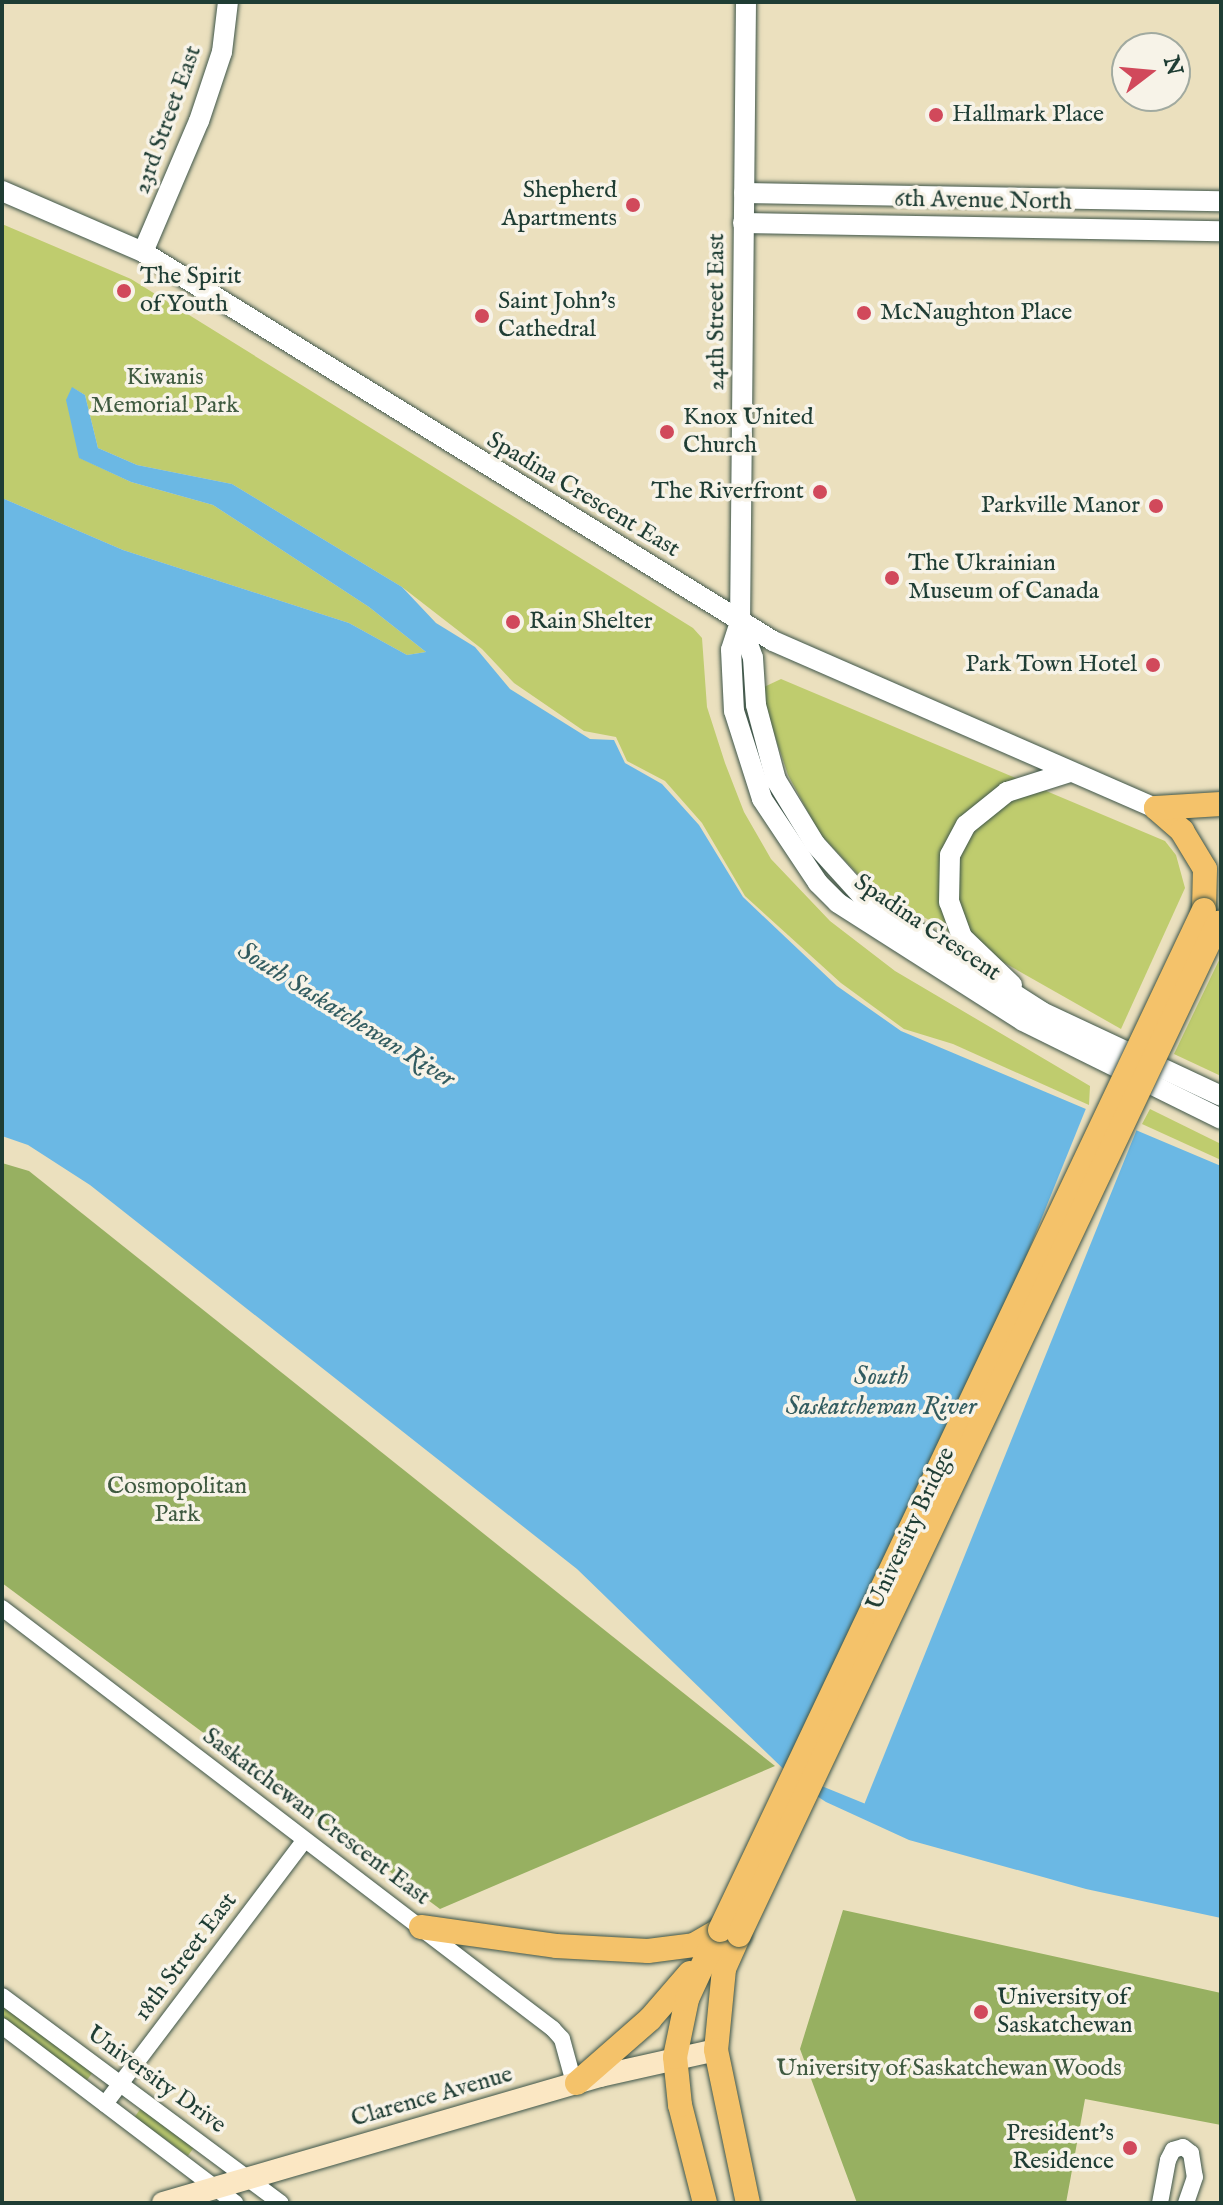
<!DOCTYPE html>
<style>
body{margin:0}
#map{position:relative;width:1223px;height:2205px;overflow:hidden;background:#ebe0be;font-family:"IM FELL English",serif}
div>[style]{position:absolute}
.green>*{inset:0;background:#bfcc6e;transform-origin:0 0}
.forest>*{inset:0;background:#97b061}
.water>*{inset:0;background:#6bb8e4}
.pier>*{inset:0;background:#ebe0be;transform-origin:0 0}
.roads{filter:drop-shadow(0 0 2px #3e5549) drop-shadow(0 0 2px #3e5549)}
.minor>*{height:16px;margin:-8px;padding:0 8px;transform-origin:8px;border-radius:8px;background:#fff}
.tertiary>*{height:20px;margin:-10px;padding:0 10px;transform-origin:10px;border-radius:10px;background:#fff}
.secondary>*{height:22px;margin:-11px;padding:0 11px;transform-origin:11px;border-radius:11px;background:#fbe7c3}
.primary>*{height:24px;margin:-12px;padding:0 12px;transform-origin:12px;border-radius:12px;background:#f4c26a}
.bridges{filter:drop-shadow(0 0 2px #3e5549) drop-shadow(0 0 2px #3e5549)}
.primary-bridge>*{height:24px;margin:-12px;padding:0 12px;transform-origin:12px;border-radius:12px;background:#f4c26a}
.dots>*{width:22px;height:22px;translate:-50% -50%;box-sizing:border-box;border:4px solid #f7f3e8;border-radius:50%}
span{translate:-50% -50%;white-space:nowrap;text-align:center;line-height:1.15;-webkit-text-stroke:7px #f7f3e8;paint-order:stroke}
.poi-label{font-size:24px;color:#1f3d34}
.left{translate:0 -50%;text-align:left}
.right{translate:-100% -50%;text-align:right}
.street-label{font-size:24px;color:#1f3d34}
.park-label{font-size:24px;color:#3f5a40}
.water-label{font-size:26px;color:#325c60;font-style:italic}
.frame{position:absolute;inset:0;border:4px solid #1f3d34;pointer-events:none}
.north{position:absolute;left:1111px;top:32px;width:80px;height:80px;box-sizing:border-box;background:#f7f3e8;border:2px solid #a1aaa0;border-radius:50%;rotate:74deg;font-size:22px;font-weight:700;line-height:32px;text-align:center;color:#1f3d34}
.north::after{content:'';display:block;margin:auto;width:28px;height:36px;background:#d1495b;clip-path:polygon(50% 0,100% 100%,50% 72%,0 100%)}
</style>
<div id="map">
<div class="green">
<div style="clip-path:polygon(2px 224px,131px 279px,693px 628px,702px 638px,707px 707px,725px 763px,744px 812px,771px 859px,830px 921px,895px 971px,1090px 1086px,1089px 1105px,953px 1044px,904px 1029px,841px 983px,745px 896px,702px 823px,665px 781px,627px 761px,616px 737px,584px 731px,514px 683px,482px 649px,402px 587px,232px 484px,137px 465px,98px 448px,85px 395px,73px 388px,80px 458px,131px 482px,213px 505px,369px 607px,426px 652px,407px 655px,349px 623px,123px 550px,2px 498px)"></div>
<div style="clip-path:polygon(781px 679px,1165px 841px,1176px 855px,1185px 888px,1121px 1029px,869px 886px,820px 834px,788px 775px,766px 709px,764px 687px)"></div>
<div style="clip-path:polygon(1221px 956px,1221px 1076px,1174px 1054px)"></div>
<div style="clip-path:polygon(1150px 1109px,1221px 1144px,1221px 1160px,1142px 1124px)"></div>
<div style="clip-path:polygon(2px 2003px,93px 2072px,87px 2080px,2px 2019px)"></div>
<div style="left:141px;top:2108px;width:66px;height:11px;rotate:36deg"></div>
</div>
<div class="forest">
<div style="clip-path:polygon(2px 1163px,29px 1171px,775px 1766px,440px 1909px,2px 1583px)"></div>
<div style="clip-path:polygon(843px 1910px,1221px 1993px,1221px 2125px,1085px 2099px,1066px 2203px,857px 2203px,800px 2049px)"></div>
</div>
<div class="water">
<div style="clip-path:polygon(72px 387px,85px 395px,98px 448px,137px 465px,232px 484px,402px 587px,436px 623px,475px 647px,510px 689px,590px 739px,614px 740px,625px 763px,662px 784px,699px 825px,743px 897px,837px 986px,901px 1031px,1221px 1166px,1221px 1918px,1086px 1889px,909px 1840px,826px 1802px,800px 1785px,577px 1569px,90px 1185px,28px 1145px,2px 1136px,2px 498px,123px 550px,349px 623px,407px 655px,426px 652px,369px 607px,213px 505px,131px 482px,79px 458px,66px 400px)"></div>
</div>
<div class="pier">
<div style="left:1087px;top:1106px;width:55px;height:730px;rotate:22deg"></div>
</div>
<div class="roads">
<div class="minor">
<div style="left:2px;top:1608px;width:693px;rotate:37.38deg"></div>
<div style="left:553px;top:2029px;width:13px;rotate:48deg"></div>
<div style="left:562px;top:2039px;width:46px;rotate:74.7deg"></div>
<div style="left:2px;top:1996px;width:347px;rotate:36.6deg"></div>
<div style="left:2px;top:2026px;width:293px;rotate:37.2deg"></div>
<div style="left:105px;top:2104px;width:331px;rotate:-52.9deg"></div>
<div style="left:1160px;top:2203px;width:44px;rotate:-79.5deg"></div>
<div style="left:1168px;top:2160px;width:11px;rotate:-63deg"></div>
<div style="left:1173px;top:2150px;width:10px;rotate:-17deg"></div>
<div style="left:1183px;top:2147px;width:10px;rotate:37deg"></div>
<div style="left:1191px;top:2153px;width:24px;rotate:81deg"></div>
<div style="left:1195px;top:2177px;width:28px;rotate:109deg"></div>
</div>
<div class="tertiary">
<div style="left:746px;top:2px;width:620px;rotate:90.55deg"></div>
<div style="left:740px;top:622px;width:29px;rotate:108deg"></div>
<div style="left:731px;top:650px;width:61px;rotate:87.2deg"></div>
<div style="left:734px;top:711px;width:92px;rotate:72.3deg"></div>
<div style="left:762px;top:799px;width:101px;rotate:56.3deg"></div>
<div style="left:818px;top:883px;width:28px;rotate:45deg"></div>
<div style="left:838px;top:903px;width:219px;rotate:32.5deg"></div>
<div style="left:1023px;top:1021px;width:221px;rotate:26.3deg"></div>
<div style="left:2px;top:191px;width:154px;rotate:23.4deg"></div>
<div style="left:143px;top:252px;width:740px;rotate:31.69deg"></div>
<div style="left:773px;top:641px;width:418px;rotate:23.6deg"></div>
<div style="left:744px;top:193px;width:477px;rotate:1deg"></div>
<div style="left:743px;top:223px;width:478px;rotate:1deg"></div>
<div style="left:143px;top:252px;width:142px;rotate:-66.9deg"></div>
<div style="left:199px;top:121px;width:73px;rotate:-71.6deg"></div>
<div style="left:222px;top:52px;width:50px;rotate:-83.2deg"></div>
<div style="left:740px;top:622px;width:38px;rotate:70deg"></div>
<div style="left:753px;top:658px;width:47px;rotate:86.3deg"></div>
<div style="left:756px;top:705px;width:78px;rotate:75.1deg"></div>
<div style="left:776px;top:780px;width:75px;rotate:58.6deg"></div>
<div style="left:815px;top:844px;width:73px;rotate:47.8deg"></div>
<div style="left:864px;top:898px;width:211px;rotate:32.6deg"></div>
<div style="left:1042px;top:1012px;width:198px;rotate:25.1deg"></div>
<div style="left:1012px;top:985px;width:69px;rotate:-136.2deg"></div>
<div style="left:962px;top:937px;width:37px;rotate:-110deg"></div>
<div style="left:949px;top:902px;width:47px;rotate:-88.8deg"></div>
<div style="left:950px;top:855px;width:34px;rotate:-62deg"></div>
<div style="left:966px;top:825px;width:53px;rotate:-38.8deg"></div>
<div style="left:1007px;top:792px;width:66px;rotate:-17.6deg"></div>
</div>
<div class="secondary">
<div style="left:163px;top:2203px;width:455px;rotate:-16.2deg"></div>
<div style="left:600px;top:2076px;width:119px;rotate:-12.6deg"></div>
</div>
<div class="primary">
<div style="left:1156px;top:808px;width:35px;rotate:41deg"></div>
<div style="left:1182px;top:831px;width:44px;rotate:58.8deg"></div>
<div style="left:1205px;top:869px;width:41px;rotate:91.4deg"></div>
<div style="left:1156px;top:808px;width:65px;rotate:-3.5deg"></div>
<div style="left:421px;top:1927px;width:136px;rotate:8deg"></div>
<div style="left:556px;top:1946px;width:92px;rotate:3.1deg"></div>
<div style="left:648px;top:1951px;width:46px;rotate:-7.4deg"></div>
<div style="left:694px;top:1945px;width:30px;rotate:-30deg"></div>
<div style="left:739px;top:1935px;width:37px;rotate:114deg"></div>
<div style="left:724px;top:1969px;width:81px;rotate:95.6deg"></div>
<div style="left:716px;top:2050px;width:156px;rotate:78.2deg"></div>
<div style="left:577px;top:2083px;width:97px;rotate:-41.2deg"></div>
<div style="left:650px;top:2019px;width:61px;rotate:-49deg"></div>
<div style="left:705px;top:2203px;width:101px;rotate:-104.3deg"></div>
<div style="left:680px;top:2105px;width:48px;rotate:-95.9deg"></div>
<div style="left:675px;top:2057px;width:59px;rotate:-78.3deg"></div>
<div style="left:687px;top:1999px;width:74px;rotate:-65.2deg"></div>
</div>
</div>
<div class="bridges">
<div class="primary-bridge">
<div style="left:720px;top:1930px;width:1129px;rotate:-64.62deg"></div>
<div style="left:739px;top:1935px;width:1120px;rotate:-64.67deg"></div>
</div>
</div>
<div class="dots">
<div style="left:936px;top:115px;background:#d1495b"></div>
<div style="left:633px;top:205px;background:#d1495b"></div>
<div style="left:124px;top:291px;background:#d1495b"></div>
<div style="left:864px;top:313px;background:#d1495b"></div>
<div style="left:482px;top:316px;background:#d1495b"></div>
<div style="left:667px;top:432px;background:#d1495b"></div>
<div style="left:820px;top:492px;background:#d1495b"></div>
<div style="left:1156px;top:506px;background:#d1495b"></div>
<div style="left:892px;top:578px;background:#d1495b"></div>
<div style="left:513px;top:622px;background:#d1495b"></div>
<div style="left:1153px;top:665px;background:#d1495b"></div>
<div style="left:981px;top:2012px;background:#d1495b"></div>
<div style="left:1130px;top:2148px;background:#d1495b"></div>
</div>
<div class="poi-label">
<span class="left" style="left:952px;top:115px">Hallmark Place</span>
<span class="right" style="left:617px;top:205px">Shepherd<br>Apartments</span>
<span class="left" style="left:140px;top:291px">The Spirit<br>of Youth</span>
<span class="left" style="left:498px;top:316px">Saint John's<br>Cathedral</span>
<span class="left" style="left:880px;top:313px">McNaughton Place</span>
<span class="left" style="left:683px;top:432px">Knox United<br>Church</span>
<span class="right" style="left:804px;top:492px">The Riverfront</span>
<span class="right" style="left:1140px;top:506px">Parkville Manor</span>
<span class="left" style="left:908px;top:578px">The Ukrainian<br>Museum of Canada</span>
<span class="left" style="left:529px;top:622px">Rain Shelter</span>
<span class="right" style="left:1137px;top:665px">Park Town Hotel</span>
<span class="left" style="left:997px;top:2012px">University of<br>Saskatchewan</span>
<span class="right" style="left:1114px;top:2148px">President's<br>Residence</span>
</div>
<div class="street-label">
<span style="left:168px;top:120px;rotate:-70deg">23rd Street East</span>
<span style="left:983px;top:201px;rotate:1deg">6th Avenue North</span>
<span style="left:717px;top:312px;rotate:-90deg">24th Street East</span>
<span style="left:583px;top:495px;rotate:31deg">Spadina Crescent East</span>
<span style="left:927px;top:928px;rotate:34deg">Spadina Crescent</span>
<span style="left:911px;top:1529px;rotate:-65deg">University Bridge</span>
<span style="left:316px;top:1817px;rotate:37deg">Saskatchewan Crescent East</span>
<span style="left:186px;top:1957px;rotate:-53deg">18th Street East</span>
<span style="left:156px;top:2080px;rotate:36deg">University Drive</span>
<span style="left:432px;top:2097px;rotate:-16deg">Clarence Avenue</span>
</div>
<div class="park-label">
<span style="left:165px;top:392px">Kiwanis<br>Memorial Park</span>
<span style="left:177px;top:1501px">Cosmopolitan<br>Park</span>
<span style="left:949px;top:2069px">University of Saskatchewan Woods</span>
</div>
<div class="water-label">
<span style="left:346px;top:1015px;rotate:32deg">South Saskatchewan River</span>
<span style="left:881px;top:1392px">South<br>Saskatchewan River</span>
</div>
<div class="frame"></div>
<div class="north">N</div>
</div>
